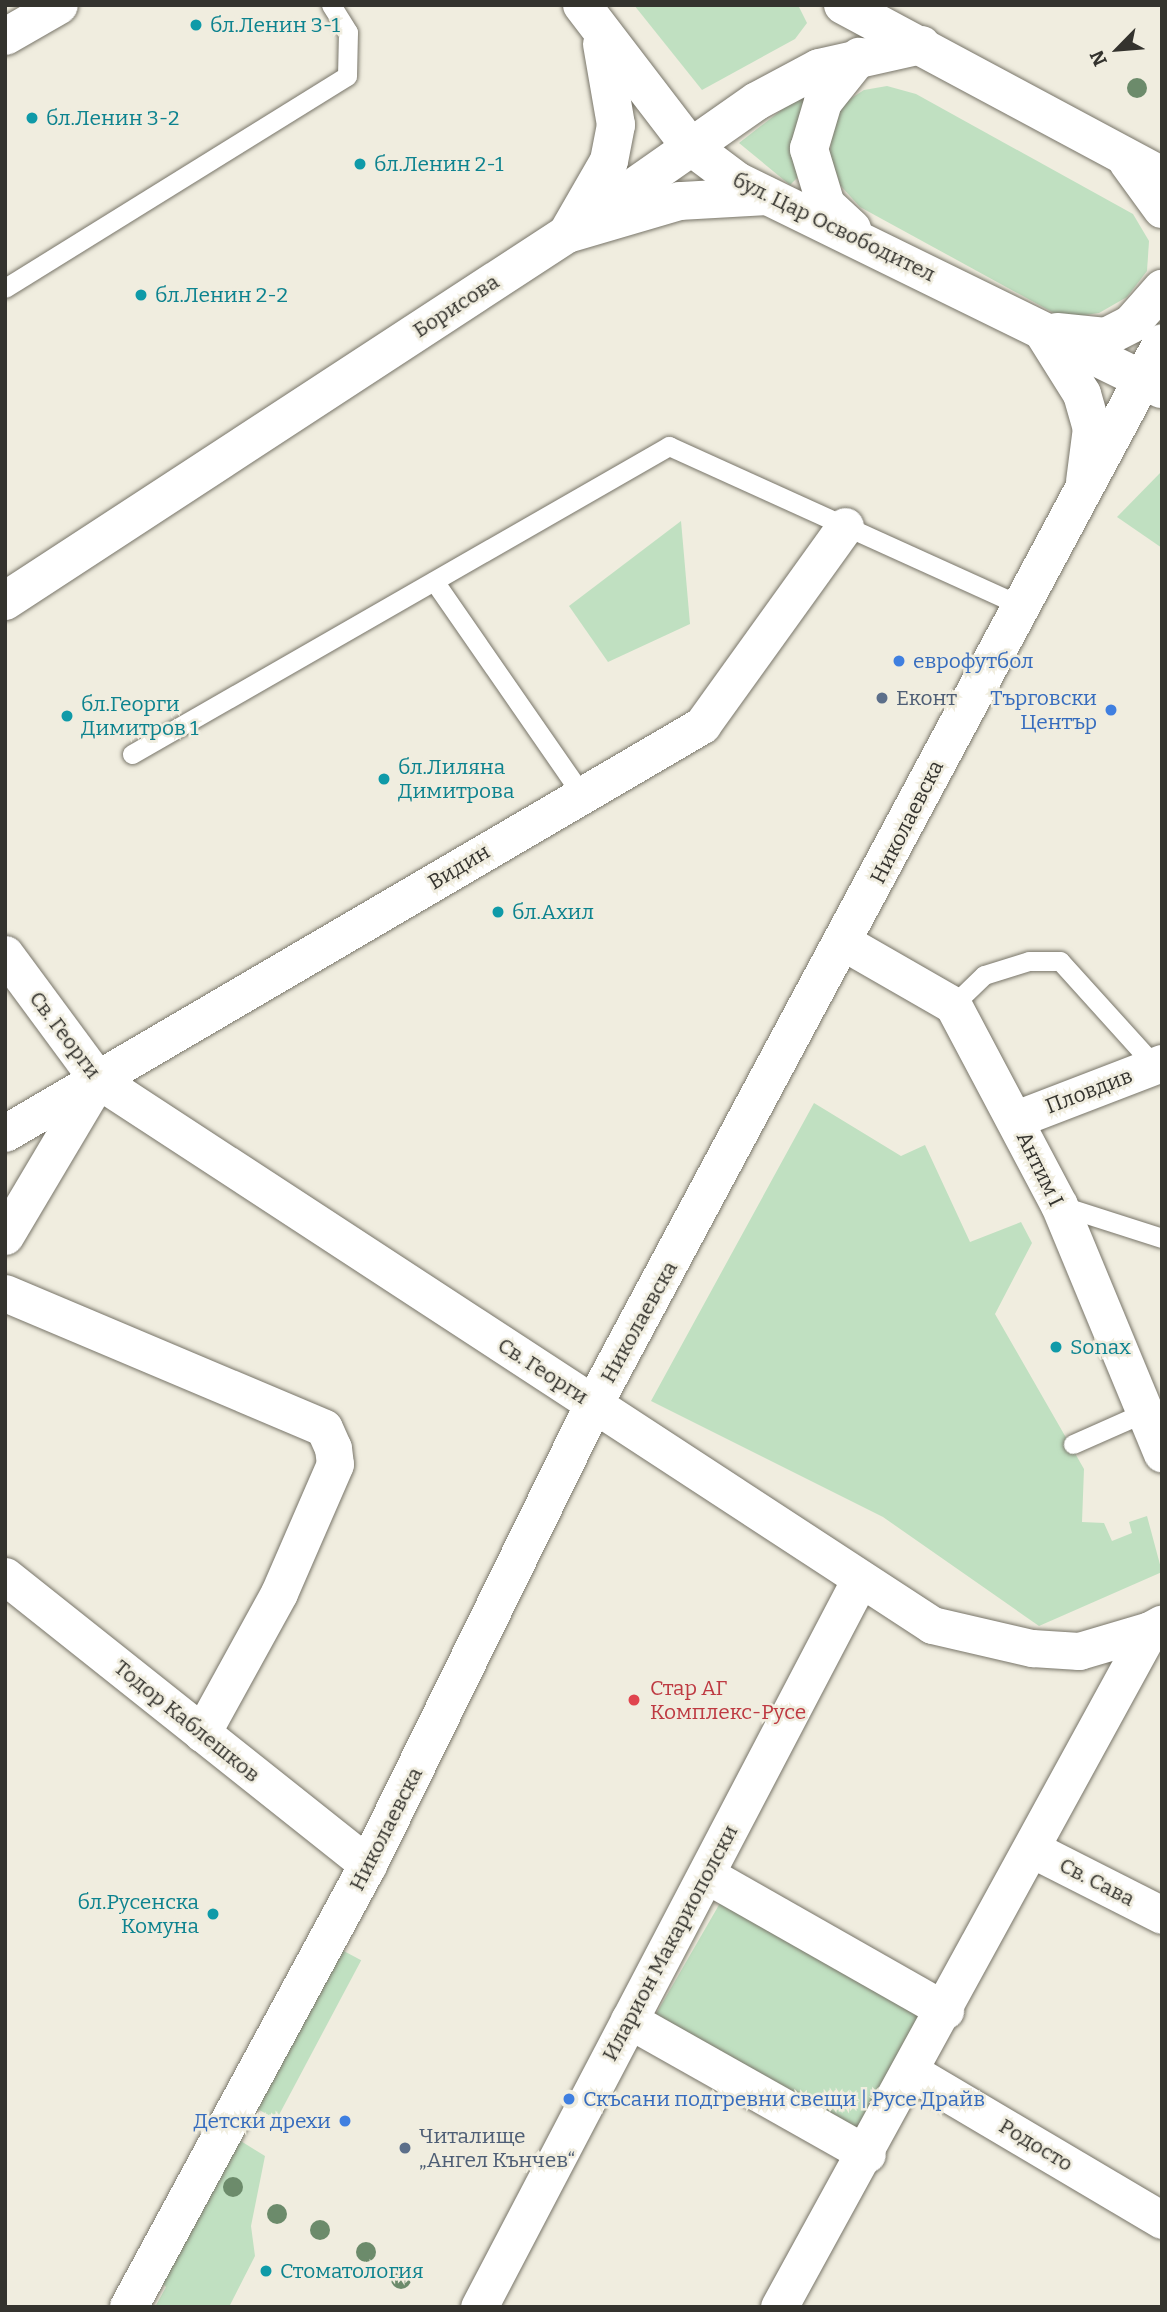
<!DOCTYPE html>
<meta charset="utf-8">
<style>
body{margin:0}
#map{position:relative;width:1167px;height:2312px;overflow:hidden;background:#f0eddf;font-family:Bitter,serif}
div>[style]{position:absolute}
.green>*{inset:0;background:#c0e0c1;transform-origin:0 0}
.roads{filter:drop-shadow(0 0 2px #787569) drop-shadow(0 0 2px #787569)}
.lane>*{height:19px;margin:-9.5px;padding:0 9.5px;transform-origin:9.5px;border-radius:9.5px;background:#fff}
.street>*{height:37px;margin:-18.5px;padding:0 18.5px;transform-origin:18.5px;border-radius:18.5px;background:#fff}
.secondary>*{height:38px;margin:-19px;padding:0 19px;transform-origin:19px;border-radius:19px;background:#fff}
.primary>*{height:38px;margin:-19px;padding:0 19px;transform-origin:19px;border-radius:19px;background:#fff}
.trees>*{width:20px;height:20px;margin:-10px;border-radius:50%;background:#6c8b6b}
.dots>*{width:19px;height:19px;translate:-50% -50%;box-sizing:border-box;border:4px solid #f0eddf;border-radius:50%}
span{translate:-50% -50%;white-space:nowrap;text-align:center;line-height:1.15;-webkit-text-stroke:5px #f0eddf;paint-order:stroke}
.culture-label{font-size:21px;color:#0d838f}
.left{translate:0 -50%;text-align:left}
.right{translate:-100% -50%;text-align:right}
.street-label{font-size:21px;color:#34332e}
.shop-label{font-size:21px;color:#366cbe}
.service-label{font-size:21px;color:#4e5e75}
.health-label{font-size:21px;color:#be3a42}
.frame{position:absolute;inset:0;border:7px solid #34332e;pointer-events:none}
.north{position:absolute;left:1083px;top:14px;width:70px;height:70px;-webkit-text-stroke:5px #f0eddf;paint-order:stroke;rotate:245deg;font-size:19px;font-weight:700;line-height:28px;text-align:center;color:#34332e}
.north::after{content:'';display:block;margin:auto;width:24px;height:32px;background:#34332e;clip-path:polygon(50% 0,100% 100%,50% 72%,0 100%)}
</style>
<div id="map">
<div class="green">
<div style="clip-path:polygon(634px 5px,798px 5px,807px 23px,795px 39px,702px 90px)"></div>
<div style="clip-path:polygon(887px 86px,916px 94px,1133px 214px,1149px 241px,1147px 271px,1127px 297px,1099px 313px,1063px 318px,860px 207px,840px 185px,830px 154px,833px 121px,844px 103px,864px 90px)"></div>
<div style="clip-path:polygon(806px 91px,795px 132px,797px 178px,790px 185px,739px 143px)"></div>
<div style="clip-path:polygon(1162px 471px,1162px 548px,1117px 517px)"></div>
<div style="clip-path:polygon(681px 521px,690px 624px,608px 662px,569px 606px)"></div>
<div style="clip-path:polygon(814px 1103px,901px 1156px,925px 1145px,970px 1242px,1021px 1222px,1032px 1243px,995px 1314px,1084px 1469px,1082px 1522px,1104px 1523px,1112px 1541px,1132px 1533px,1129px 1522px,1147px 1516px,1162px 1572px,1039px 1626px,883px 1517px,651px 1401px)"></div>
<div style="left:727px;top:1891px;width:235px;height:142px;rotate:30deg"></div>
<div style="left:340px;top:1949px;width:24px;height:180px;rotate:28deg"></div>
<div style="clip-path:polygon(236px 2138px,265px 2156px,251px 2226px,255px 2256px,229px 2307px,155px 2307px,166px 2287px,159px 2280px)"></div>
</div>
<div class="roads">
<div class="lane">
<div style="left:5px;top:288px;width:402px;rotate:-31.8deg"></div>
<div style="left:347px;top:76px;width:44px;rotate:-88.7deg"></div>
<div style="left:348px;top:32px;width:32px;rotate:-122deg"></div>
<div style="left:434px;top:581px;width:260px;rotate:55.3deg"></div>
<div style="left:132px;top:754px;width:619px;rotate:-29.84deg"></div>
<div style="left:669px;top:446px;width:383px;rotate:24.4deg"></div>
<div style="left:953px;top:1005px;width:43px;rotate:-44.1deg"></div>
<div style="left:984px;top:975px;width:47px;rotate:-17.3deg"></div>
<div style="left:1029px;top:961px;width:31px"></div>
<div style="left:1060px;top:961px;width:140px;rotate:47.9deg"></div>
<div style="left:1059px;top:1205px;width:108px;rotate:17.8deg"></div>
<div style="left:1073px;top:1444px;width:77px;rotate:-23.9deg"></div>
</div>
<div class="street">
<div style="left:5px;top:36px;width:62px;rotate:-29.9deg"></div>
<div style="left:845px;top:943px;width:125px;rotate:29.9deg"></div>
<div style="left:953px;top:1005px;width:226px;rotate:62.1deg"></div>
<div style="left:1059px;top:1205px;width:269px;rotate:67.5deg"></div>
<div style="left:5px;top:954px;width:157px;rotate:53.6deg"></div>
<div style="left:98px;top:1080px;width:996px;rotate:33.16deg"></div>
<div style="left:932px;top:1625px;width:103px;rotate:13deg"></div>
<div style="left:1032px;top:1648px;width:47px;rotate:3.7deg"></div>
<div style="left:1079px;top:1651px;width:74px;rotate:-16.5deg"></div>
<div style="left:1016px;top:1119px;width:156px;rotate:-21deg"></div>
<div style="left:5px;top:1133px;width:808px;rotate:-30.34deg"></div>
<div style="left:702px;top:725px;width:245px;rotate:-54.3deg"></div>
<div style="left:5px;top:1236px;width:180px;rotate:-59.3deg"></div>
<div style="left:5px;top:1293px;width:346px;rotate:22.9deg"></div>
<div style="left:324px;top:1428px;width:22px;rotate:66deg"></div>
<div style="left:333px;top:1448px;width:16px;rotate:83deg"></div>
<div style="left:335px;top:1464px;width:141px;rotate:113.5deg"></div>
<div style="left:279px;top:1593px;width:160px;rotate:118.8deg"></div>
<div style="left:5px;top:1576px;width:464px;rotate:38.5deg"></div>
<div style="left:1032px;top:1849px;width:146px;rotate:26.9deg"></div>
<div style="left:707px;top:1875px;width:274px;rotate:29.6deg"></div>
<div style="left:629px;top:2020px;width:273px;rotate:29.4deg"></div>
<div style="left:910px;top:2071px;width:293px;rotate:30.6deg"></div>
<div style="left:479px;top:2307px;width:822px;rotate:-62.37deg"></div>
<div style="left:779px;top:2307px;width:772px;rotate:-61.28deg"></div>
<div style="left:1150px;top:1630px;width:13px;rotate:-29deg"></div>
</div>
<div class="secondary">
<div style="left:5px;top:601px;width:671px;rotate:-33.15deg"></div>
<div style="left:567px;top:234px;width:232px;rotate:-35deg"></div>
<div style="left:757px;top:101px;width:70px;rotate:-28deg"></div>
<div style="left:819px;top:68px;width:105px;rotate:-12.7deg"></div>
<div style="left:129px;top:2307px;width:502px;rotate:-61.6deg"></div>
<div style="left:368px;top:1865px;width:513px;rotate:-63.88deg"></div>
<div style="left:594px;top:1404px;width:1203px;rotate:-61.84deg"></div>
</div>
<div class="primary">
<div style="left:582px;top:5px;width:176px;rotate:52.6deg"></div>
<div style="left:689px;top:145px;width:60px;rotate:36.9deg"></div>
<div style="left:737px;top:181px;width:473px;rotate:26.1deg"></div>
<div style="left:843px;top:5px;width:362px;rotate:28.2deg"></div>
<div style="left:1128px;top:162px;width:58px;rotate:54.1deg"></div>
<div style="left:852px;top:229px;width:35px;rotate:-137deg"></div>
<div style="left:826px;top:205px;width:59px;rotate:-106.9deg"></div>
<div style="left:809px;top:149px;width:49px;rotate:-73.4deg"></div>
<div style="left:823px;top:102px;width:58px;rotate:-51.3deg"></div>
<div style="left:567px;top:234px;width:84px;rotate:-60.1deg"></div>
<div style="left:609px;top:161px;width:37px;rotate:-79deg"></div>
<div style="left:616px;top:125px;width:82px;rotate:-99.8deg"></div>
<div style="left:567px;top:234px;width:118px;rotate:-16.3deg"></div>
<div style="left:680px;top:201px;width:86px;rotate:-3.3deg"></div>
<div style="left:1043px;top:332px;width:73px;rotate:57.8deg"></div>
<div style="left:1082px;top:394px;width:35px;rotate:74deg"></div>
<div style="left:1092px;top:428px;width:54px;rotate:97.4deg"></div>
<div style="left:1057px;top:332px;width:49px;rotate:5.8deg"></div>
<div style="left:1106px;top:337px;width:28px;rotate:-27deg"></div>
<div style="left:1131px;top:324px;width:47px;rotate:-48.5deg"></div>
</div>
</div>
<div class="trees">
<div style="left:1137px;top:88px"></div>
<div style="left:233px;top:2187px"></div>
<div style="left:277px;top:2214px"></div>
<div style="left:320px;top:2230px"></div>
<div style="left:366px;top:2252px"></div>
<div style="left:401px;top:2279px"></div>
</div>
<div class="dots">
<div style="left:196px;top:25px;background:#0f9aa8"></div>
<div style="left:32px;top:118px;background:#0f9aa8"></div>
<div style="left:360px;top:164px;background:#0f9aa8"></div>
<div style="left:141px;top:295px;background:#0f9aa8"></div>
<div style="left:899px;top:661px;background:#3f7fe0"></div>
<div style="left:882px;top:698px;background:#5c6f8a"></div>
<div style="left:1111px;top:710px;background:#3f7fe0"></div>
<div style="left:67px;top:716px;background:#0f9aa8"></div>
<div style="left:384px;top:779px;background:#0f9aa8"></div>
<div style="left:498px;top:912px;background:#0f9aa8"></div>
<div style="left:1056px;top:1347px;background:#0f9aa8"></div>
<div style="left:634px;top:1700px;background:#e0444e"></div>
<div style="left:213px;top:1914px;background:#0f9aa8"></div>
<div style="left:569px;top:2099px;background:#3f7fe0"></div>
<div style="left:345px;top:2121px;background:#3f7fe0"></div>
<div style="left:405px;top:2148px;background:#5c6f8a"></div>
<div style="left:266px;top:2271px;background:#0f9aa8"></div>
</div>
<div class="culture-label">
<span class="left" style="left:210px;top:25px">бл.Ленин 3-1</span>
<span class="left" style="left:46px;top:118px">бл.Ленин 3-2</span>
<span class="left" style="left:374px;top:164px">бл.Ленин 2-1</span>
<span class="left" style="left:155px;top:295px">бл.Ленин 2-2</span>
<span class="left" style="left:81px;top:716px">бл.Георги<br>Димитров 1</span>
<span class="left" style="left:398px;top:779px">бл.Лиляна<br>Димитрова</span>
<span class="left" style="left:512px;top:912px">бл.Ахил</span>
<span class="left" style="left:1070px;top:1347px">Sonax</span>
<span class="right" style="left:199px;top:1914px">бл.Русенска<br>Комуна</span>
<span class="left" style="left:280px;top:2271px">Стоматология</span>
</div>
<div class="street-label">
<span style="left:834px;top:227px;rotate:26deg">бул. Цар Освободител</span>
<span style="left:456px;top:306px;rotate:-33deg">Борисова</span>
<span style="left:907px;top:822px;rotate:-63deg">Николаевска</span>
<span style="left:459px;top:867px;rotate:-31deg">Видин</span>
<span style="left:65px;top:1035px;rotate:53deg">Св. Георги</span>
<span style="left:1089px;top:1091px;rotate:-21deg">Пловдив</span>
<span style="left:1040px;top:1169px;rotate:64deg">Антим I</span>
<span style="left:639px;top:1322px;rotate:-61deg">Николаевска</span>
<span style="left:543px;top:1371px;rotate:33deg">Св. Георги</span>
<span style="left:187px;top:1721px;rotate:39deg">Тодор Каблешков</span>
<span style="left:386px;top:1829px;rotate:-63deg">Николаевска</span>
<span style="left:1097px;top:1882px;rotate:27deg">Св. Сава</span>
<span style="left:670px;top:1943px;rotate:-62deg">Иларион Макариополски</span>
<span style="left:1036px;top:2145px;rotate:31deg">Родосто</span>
</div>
<div class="shop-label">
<span class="left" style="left:913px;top:661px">еврофутбол</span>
<span class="right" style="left:1097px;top:710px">Търговски<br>Център</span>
<span class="left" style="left:583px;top:2099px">Скъсани подгревни свещи | Русе Драйв</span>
<span class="right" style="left:331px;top:2121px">Детски дрехи</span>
</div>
<div class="service-label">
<span class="left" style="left:896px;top:698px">Еконт</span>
<span class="left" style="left:419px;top:2148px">Читалище<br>„Ангел Кънчев“</span>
</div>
<div class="health-label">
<span class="left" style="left:650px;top:1700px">Стар АГ<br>Комплекс-Русе</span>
</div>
<div class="frame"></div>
<div class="north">N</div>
</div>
